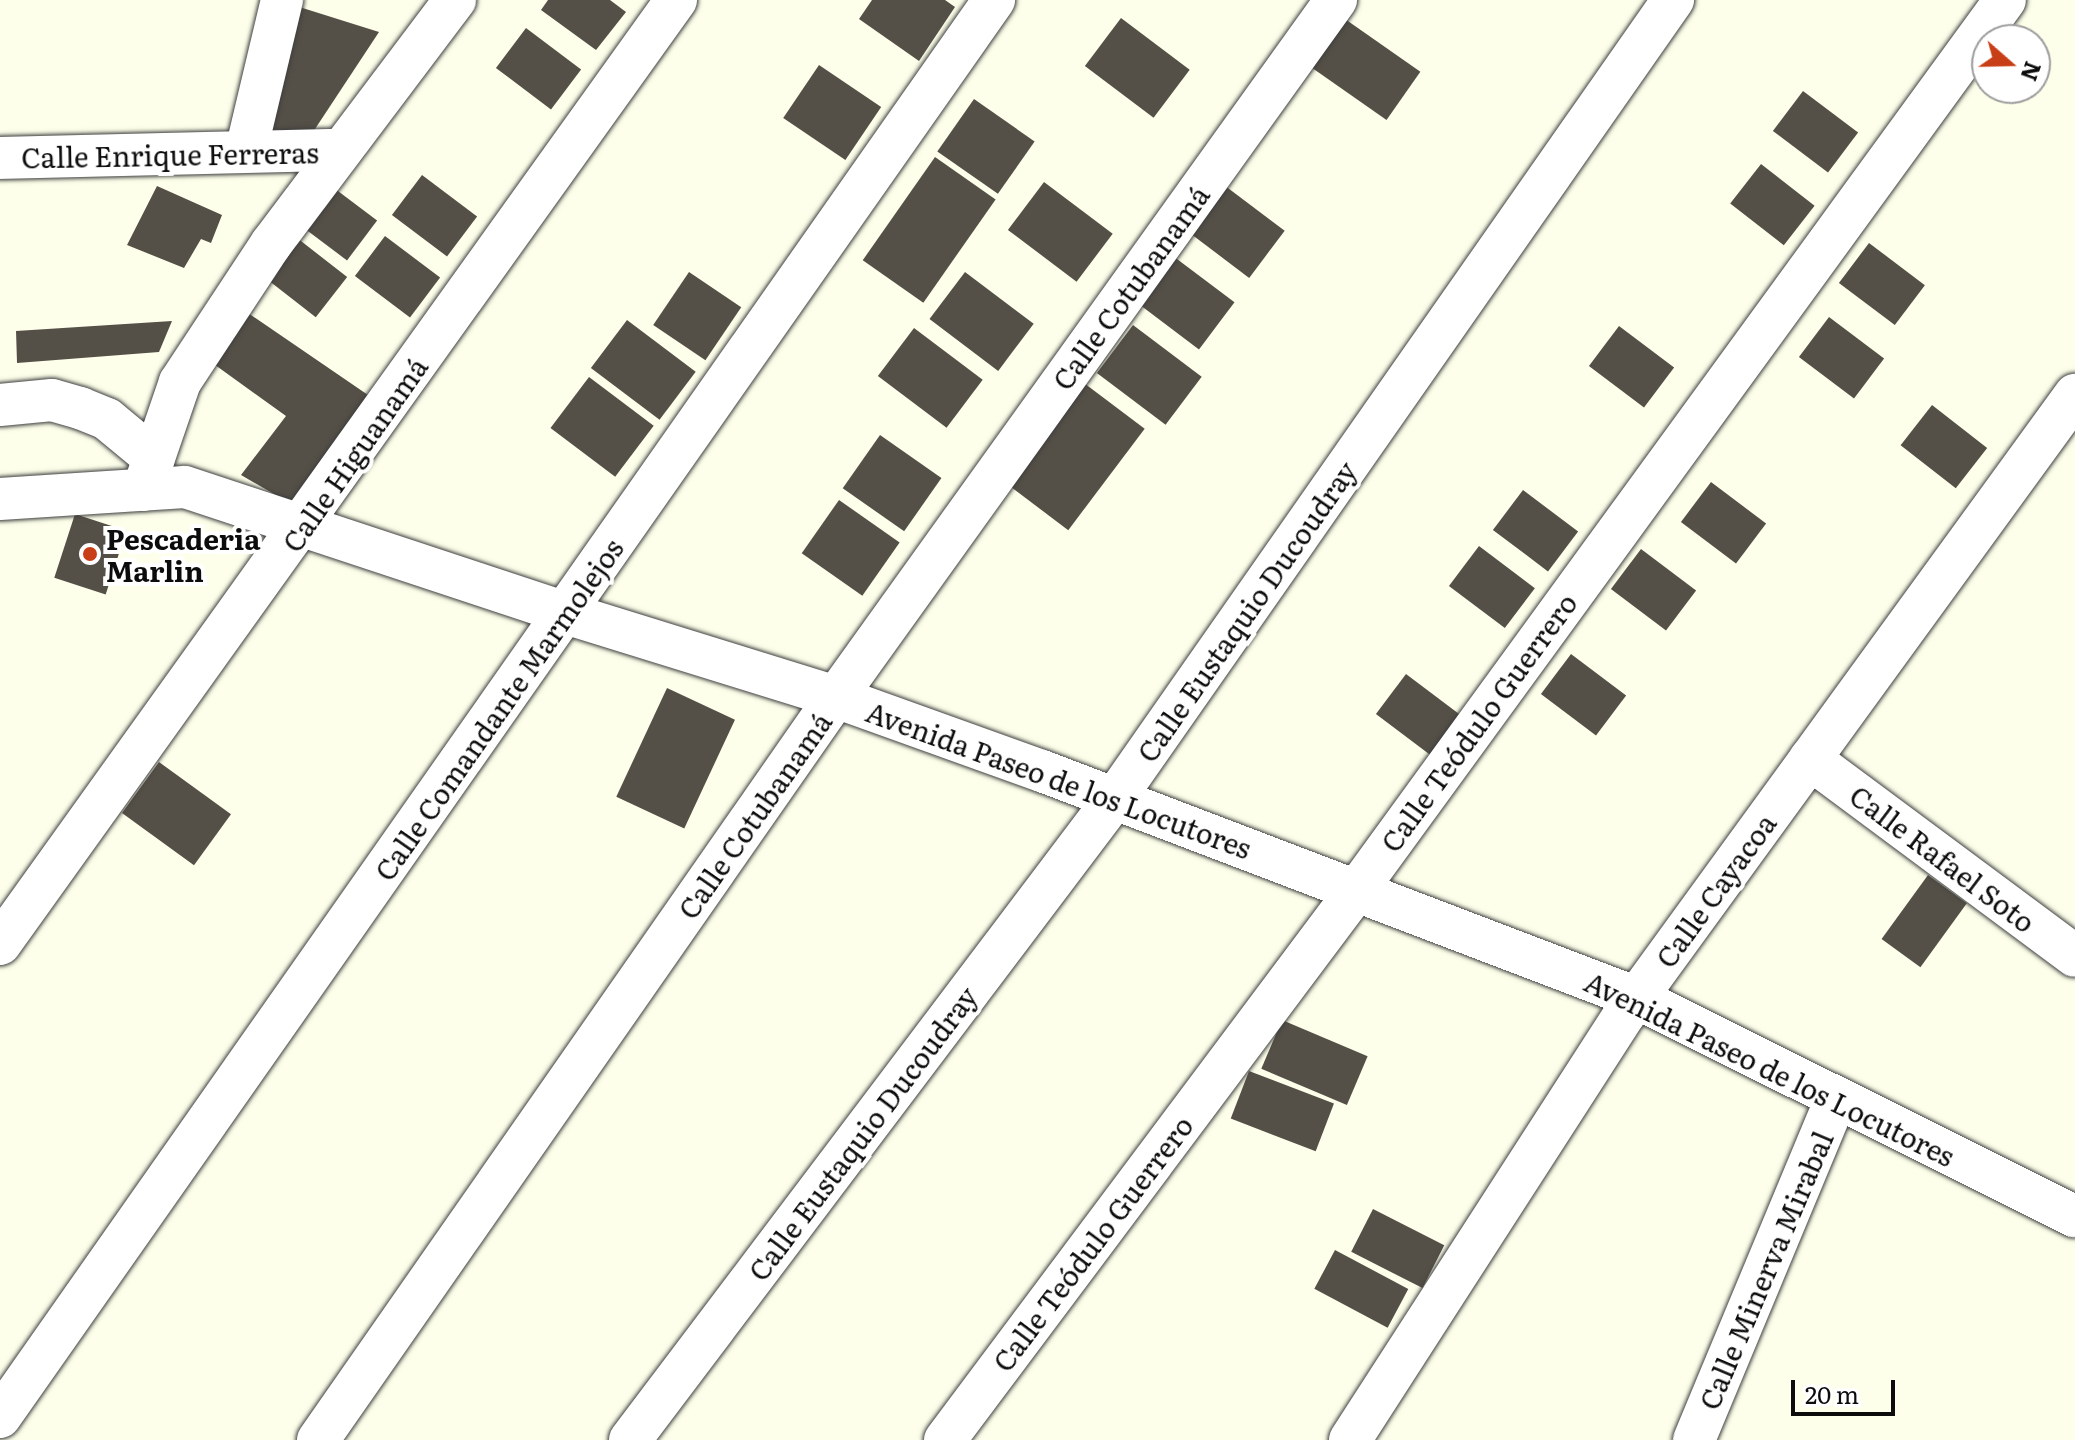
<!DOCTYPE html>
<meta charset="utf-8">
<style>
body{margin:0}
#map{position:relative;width:2075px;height:1440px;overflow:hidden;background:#fdffea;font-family:Literata,serif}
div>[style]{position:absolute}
.building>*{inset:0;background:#555047;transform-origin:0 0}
.roads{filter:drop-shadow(0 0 2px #3f3f3f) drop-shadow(0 0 2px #3f3f3f)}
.minor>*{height:42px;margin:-21px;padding:0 21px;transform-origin:21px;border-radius:21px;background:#fff}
.dots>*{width:22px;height:22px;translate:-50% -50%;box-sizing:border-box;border:4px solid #fff;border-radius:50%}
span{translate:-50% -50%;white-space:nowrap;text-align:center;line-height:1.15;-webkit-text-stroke:8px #fff;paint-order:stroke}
.street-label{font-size:28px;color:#0c0c0c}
.poi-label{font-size:28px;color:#0c0c0c;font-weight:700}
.left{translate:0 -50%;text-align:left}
.north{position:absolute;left:1971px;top:24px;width:80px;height:80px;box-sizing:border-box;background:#fff;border:2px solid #9e9e9e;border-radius:50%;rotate:110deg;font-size:22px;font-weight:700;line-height:32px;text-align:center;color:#0c0c0c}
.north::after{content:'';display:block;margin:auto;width:28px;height:36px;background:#c83f17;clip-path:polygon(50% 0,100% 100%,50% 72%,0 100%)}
.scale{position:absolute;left:1791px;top:1380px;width:104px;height:36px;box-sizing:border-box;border:4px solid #0c0c0c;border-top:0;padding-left:10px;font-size:24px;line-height:28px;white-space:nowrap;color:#0c0c0c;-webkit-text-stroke:6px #fff;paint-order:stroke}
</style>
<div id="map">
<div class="building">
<div style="clip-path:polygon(548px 0,610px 0,626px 12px,596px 50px,541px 10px)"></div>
<div style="clip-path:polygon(872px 0,945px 0,955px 7px,919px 61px,859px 19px)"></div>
<div style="clip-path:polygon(293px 5px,379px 32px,315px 129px,300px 140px,267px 130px)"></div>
<div style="left:1121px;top:18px;width:86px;height:60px;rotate:37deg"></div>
<div style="left:1345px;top:19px;width:92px;height:59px;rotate:35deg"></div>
<div style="left:526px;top:28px;width:69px;height:50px;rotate:37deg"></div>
<div style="left:819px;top:65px;width:75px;height:64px;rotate:34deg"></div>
<div style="left:1803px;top:91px;width:69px;height:50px;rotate:37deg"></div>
<div style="left:974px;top:99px;width:74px;height:64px;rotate:35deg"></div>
<div style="left:935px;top:157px;width:74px;height:126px;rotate:35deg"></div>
<div style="left:1761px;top:164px;width:68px;height:50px;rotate:38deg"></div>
<div style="left:422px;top:175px;width:69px;height:50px;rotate:37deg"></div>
<div style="left:322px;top:179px;width:69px;height:50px;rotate:37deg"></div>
<div style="left:1216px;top:179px;width:86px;height:59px;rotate:37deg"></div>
<div style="left:1044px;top:182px;width:86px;height:60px;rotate:37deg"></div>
<div style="clip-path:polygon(157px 186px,222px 215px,211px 243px,201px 239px,184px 268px,127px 245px)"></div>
<div style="left:292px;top:234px;width:70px;height:51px;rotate:38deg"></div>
<div style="left:385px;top:236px;width:69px;height:50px;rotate:37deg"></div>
<div style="left:1869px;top:243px;width:70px;height:50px;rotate:37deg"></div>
<div style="left:1165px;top:250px;width:87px;height:59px;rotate:37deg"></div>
<div style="left:689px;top:272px;width:63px;height:64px;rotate:34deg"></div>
<div style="left:965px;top:272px;width:86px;height:59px;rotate:37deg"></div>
<div style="clip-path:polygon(248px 313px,368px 395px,293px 505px,241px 475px,286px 416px,211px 362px)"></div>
<div style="left:1829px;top:317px;width:69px;height:50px;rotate:37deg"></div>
<div style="left:627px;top:320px;width:86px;height:60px;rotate:37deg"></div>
<div style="clip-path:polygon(172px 321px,159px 352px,17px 363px,16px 331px)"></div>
<div style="left:1133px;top:325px;width:86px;height:60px;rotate:37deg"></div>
<div style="left:1619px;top:326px;width:69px;height:50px;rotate:37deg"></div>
<div style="left:914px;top:328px;width:86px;height:60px;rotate:37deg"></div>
<div style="left:589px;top:377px;width:81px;height:64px;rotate:37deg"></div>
<div style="left:1076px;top:377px;width:86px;height:127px;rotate:37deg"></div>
<div style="left:1932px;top:405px;width:70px;height:51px;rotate:38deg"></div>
<div style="left:880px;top:435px;width:75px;height:65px;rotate:35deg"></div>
<div style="left:1711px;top:482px;width:69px;height:50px;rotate:37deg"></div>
<div style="left:1523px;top:490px;width:69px;height:50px;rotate:37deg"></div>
<div style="left:839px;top:500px;width:74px;height:65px;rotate:35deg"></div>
<div style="left:75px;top:514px;width:54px;height:67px;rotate:18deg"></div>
<div style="left:1479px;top:546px;width:70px;height:50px;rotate:37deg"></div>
<div style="left:1641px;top:549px;width:69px;height:50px;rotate:37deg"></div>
<div style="left:1571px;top:654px;width:69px;height:50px;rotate:37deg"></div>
<div style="left:1406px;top:674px;width:69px;height:50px;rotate:37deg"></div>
<div style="left:667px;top:688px;width:75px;height:120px;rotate:25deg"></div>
<div style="left:159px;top:762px;width:89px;height:63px;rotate:36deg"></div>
<div style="left:1928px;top:875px;width:48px;height:79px;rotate:36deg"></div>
<div style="left:1282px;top:1020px;width:93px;height:53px;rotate:23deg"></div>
<div style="left:1249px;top:1071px;width:91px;height:51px;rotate:21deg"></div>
<div style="left:1373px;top:1209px;width:80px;height:48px;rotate:27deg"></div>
<div style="left:1335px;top:1250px;width:83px;height:44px;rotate:28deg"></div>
</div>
<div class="roads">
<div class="minor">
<div style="left:246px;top:151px;width:155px;rotate:-76.6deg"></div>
<div style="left:0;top:158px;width:339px;rotate:-1.4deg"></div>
<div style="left:0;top:405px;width:52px;rotate:-5.5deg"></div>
<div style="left:52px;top:400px;width:29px;rotate:16deg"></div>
<div style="left:80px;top:408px;width:29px;rotate:22deg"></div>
<div style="left:107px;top:419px;width:61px;rotate:39.7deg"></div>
<div style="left:143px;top:490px;width:114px;rotate:-71.1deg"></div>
<div style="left:180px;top:382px;width:165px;rotate:-56.6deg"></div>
<div style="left:271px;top:244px;width:306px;rotate:-53deg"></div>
<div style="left:0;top:499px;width:185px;rotate:-3.7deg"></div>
<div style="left:185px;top:487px;width:400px;rotate:18.3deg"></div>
<div style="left:565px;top:613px;width:284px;rotate:17.2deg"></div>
<div style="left:836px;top:697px;width:219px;rotate:19.8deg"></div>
<div style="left:1042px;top:771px;width:637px;rotate:20.88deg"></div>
<div style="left:1637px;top:998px;width:489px;rotate:26.5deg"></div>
<div style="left:1810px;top:759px;width:330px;rotate:36.6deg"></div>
<div style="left:0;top:944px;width:1161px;rotate:-54.39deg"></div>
<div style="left:0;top:1417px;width:1731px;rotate:-54.95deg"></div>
<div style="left:318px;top:1440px;width:906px;rotate:-55.12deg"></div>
<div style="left:836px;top:697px;width:858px;rotate:-54.35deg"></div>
<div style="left:630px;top:1440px;width:805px;rotate:-52.93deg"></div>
<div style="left:1115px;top:798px;width:974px;rotate:-55.04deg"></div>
<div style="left:945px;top:1440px;width:686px;rotate:-53.18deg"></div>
<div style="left:1356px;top:891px;width:1102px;rotate:-53.93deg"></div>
<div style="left:1350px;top:1440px;width:506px;rotate:-57.19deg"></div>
<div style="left:1624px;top:1015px;width:767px;rotate:-53.97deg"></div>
<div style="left:1694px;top:1440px;width:369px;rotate:-67.4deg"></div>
</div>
</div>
<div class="dots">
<div style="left:90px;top:554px;background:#c83f17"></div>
</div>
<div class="street-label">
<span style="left:170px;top:154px;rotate:-1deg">Calle Enrique Ferreras</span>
<span style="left:1130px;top:287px;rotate:-54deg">Calle Cotubanamá</span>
<span style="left:354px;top:454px;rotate:-55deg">Calle Higuanamá</span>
<span style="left:1246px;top:611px;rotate:-55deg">Calle Eustaquio Ducoudray</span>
<span style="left:498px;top:709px;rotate:-55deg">Calle Comandante Marmolejos</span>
<span style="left:1478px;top:722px;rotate:-54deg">Calle Teódulo Guerrero</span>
<span style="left:1059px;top:779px;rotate:20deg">Avenida Paseo de los Locutores</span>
<span style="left:754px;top:815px;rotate:-55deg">Calle Cotubanamá</span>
<span style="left:1943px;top:858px;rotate:37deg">Calle Rafael Soto</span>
<span style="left:1715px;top:890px;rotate:-54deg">Calle Cayacoa</span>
<span style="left:1770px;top:1068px;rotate:26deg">Avenida Paseo de los Locutores</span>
<span style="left:862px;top:1133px;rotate:-53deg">Calle Eustaquio Ducoudray</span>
<span style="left:1092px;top:1243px;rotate:-53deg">Calle Teódulo Guerrero</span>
<span style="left:1765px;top:1270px;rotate:-67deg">Calle Minerva Mirabal</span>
</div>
<div class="poi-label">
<span class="left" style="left:106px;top:554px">Pescaderia<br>Marlin</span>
</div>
<div class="north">N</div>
<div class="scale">20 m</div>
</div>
